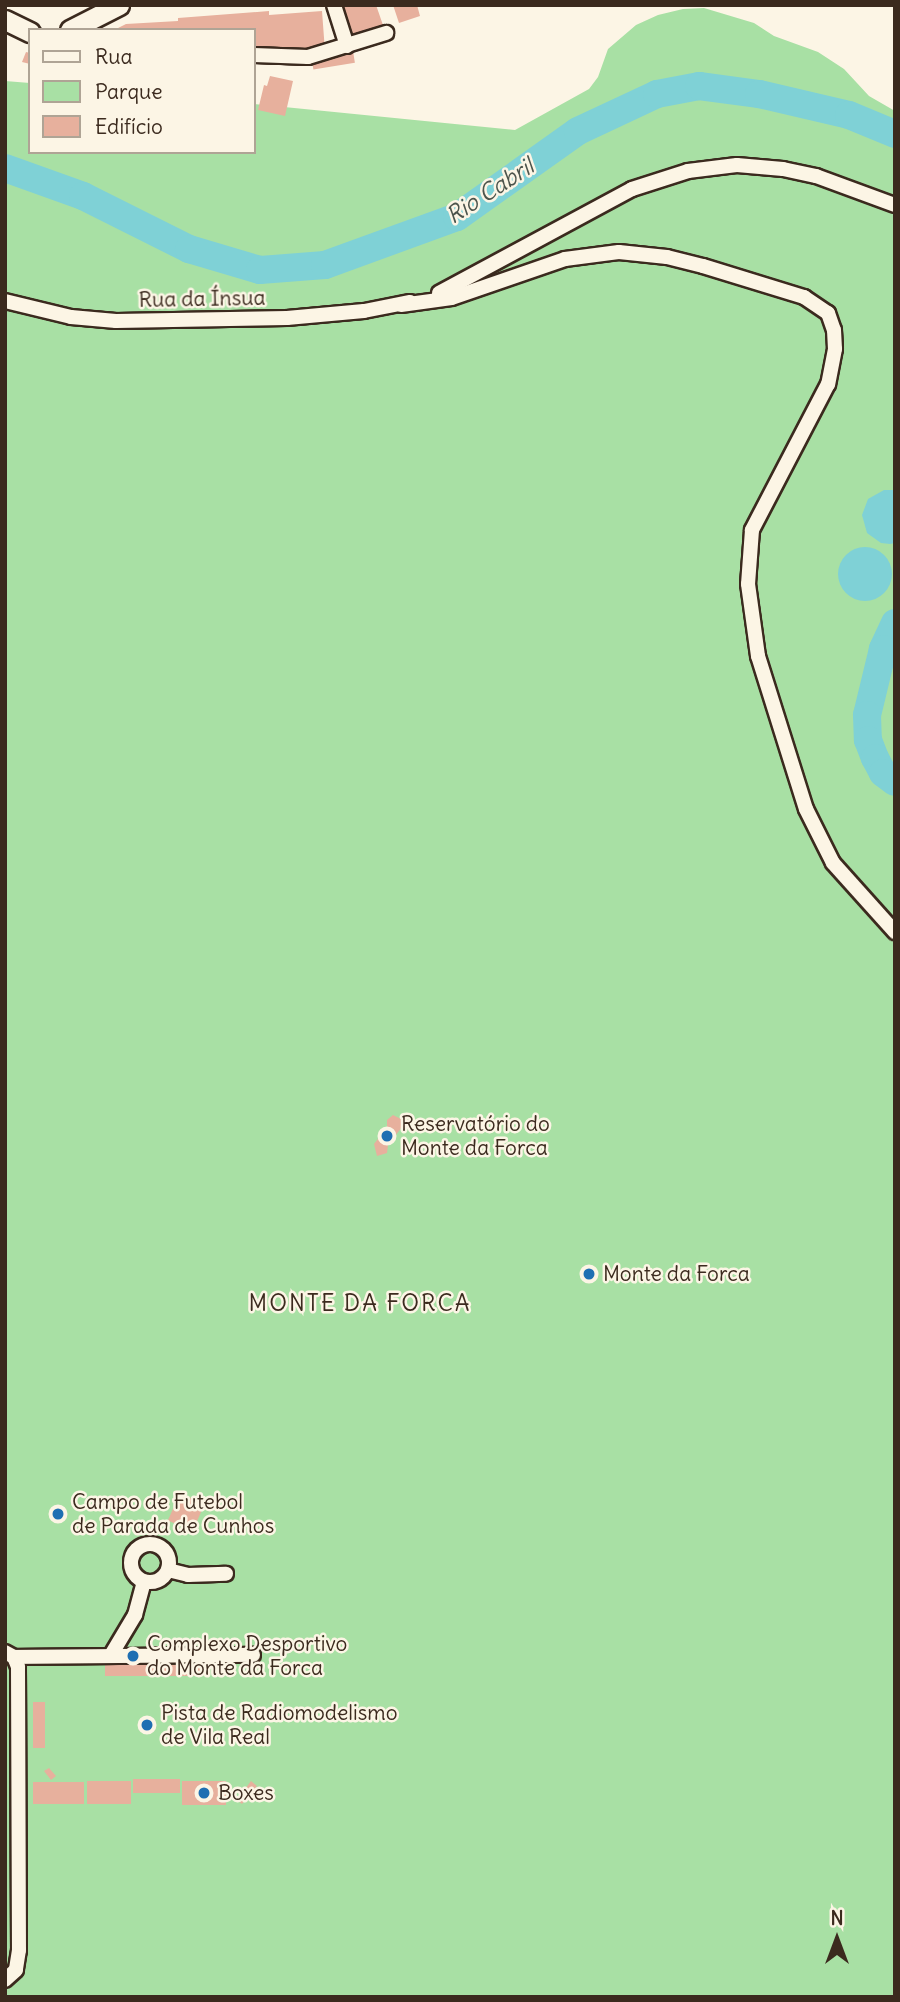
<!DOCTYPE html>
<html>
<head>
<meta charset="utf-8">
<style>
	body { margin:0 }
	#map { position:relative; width:900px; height:2002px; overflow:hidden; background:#fcf5e5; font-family:Delius,sans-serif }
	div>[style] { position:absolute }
	.green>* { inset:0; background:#a8e0a4 }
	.water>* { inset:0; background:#7fd1d6 }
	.round { border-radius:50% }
	.river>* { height:28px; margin:-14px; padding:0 14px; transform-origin:14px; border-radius:14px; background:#7fd1d6 }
	.building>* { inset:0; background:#e7b09d; transform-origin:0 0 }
	.roads { filter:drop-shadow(2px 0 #3b2a1e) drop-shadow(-2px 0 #3b2a1e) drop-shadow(0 2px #3b2a1e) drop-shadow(0 -2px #3b2a1e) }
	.minor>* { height:14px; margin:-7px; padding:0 7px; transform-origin:7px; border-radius:7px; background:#fcf5e5 }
	.minor>.ring { margin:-7px; padding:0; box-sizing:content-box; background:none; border:14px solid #fcf5e5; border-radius:50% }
	.major>* { height:19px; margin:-9.5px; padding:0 9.5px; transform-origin:9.5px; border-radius:9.5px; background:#fcf5e5 }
	.dots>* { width:19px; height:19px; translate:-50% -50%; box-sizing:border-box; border:4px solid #fcf5e5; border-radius:50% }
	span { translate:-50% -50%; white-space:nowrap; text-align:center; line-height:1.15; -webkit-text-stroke:5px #fcf5e5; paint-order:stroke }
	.street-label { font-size:21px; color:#3b2a1e }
	.poi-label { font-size:21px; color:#3b2a1e }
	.left { translate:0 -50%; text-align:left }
	.water-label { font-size:23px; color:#4c544c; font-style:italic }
	.neighbourhood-label { font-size:23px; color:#3b2a1e; letter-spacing:2px }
	.frame { position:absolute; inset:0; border:7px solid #3b2a1e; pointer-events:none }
	.legend { position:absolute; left:28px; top:28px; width:228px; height:126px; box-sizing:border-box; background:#fcf5e5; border:2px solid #afa495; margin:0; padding:9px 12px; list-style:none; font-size:21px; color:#3b2a1e }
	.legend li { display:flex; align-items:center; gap:14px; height:35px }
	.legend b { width:35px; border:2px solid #afa495 }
	.north { position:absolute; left:802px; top:1904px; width:70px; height:70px; -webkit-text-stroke:5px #fcf5e5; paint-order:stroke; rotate:0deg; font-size:19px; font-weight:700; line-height:28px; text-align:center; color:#3b2a1e }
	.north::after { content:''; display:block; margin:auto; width:24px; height:32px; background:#3b2a1e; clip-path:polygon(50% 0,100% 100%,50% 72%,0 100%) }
</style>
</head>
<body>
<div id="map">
	<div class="green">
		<div style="clip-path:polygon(704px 8px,754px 23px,774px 36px,818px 52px,844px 69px,869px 96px,895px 111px,895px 638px,890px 658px,895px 663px,895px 1997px,5px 1997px,5px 81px,30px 83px,30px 152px,254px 152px,254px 104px,515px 130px,589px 89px,598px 77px,608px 49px,636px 25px,658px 15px,683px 9px)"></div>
	</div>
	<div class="water">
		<div style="clip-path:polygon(884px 490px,895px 490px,895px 543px,890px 544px,881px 543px,867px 533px,862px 515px,868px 499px)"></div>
		<div class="round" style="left:838px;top:547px;width:54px;height:54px"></div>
	</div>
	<div class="river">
		<div style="left:5px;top:168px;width:83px;rotate:19.7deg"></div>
		<div style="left:83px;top:196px;width:119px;rotate:26.6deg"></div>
		<div style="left:189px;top:249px;width:74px;rotate:16.5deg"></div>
		<div style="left:260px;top:270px;width:65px;rotate:-4.4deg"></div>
		<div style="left:325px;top:265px;width:140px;rotate:-20deg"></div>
		<div style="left:457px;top:217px;width:148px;rotate:-35.4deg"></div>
		<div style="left:578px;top:131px;width:87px;rotate:-25.1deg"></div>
		<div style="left:657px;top:94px;width:43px;rotate:-10.8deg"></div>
		<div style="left:699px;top:86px;width:61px;rotate:7.6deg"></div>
		<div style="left:759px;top:94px;width:92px;rotate:13.1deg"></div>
		<div style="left:849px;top:115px;width:50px;rotate:22.4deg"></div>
		<div style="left:895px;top:623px;width:29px;rotate:115deg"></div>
		<div style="left:883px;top:649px;width:68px;rotate:103.6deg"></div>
		<div style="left:867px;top:715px;width:25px;rotate:88deg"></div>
		<div style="left:868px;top:740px;width:19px;rotate:69deg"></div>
		<div style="left:875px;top:758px;width:17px;rotate:62deg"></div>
		<div style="left:883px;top:773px;width:15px;rotate:37deg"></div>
	</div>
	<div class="building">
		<div style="clip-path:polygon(340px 5px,376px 5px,384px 28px,350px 38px)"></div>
		<div style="clip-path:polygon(393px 5px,417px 5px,420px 16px,399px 23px)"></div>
		<div style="clip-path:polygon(269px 11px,269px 15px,322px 11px,325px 51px,254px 51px,254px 30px,114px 30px,126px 24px,178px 21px,178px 18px)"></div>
		<div style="left:353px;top:51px;width:12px;height:42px;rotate:81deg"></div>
		<div style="clip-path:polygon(26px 52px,30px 53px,30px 64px,22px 62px)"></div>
		<div style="clip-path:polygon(270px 76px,293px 81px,285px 116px,258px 110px,264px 85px,267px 86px)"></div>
		<div style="clip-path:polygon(393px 1115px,401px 1119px,402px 1127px,388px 1145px,387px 1153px,377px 1156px,374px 1144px,387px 1127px,387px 1120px)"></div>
		<div style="left:180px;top:1493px;width:27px;height:30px;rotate:24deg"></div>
		<div style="left:201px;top:1665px;width:11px;height:96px;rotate:90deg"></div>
		<div style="left:33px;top:1702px;width:12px;height:46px"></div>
		<div style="clip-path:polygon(49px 1768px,56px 1776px,51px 1780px,44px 1771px)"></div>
		<div style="left:180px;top:1779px;width:14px;height:47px;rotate:90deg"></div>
		<div style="left:87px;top:1781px;width:44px;height:23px"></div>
		<div style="left:182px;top:1781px;width:44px;height:24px"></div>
		<div style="clip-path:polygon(251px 1781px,257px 1786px,242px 1804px,237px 1800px)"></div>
		<div style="left:33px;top:1782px;width:51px;height:22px"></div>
	</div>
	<div class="roads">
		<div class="minor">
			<div style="left:334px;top:5px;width:43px;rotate:72.4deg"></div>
			<div style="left:254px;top:55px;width:54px;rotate:2.1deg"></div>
			<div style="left:308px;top:57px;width:82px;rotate:-17.1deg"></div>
			<div style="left:439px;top:293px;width:219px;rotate:-28.3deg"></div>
			<div style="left:632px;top:189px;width:59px;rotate:-17.8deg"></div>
			<div style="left:688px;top:171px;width:49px;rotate:-7deg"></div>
			<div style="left:737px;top:165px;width:46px;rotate:5deg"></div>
			<div style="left:783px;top:169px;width:34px;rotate:12deg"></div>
			<div style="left:816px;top:176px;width:84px;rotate:20.2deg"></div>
			<div style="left:5px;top:301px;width:68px;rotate:13.6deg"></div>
			<div style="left:71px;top:317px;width:45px;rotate:5.1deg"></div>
			<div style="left:116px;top:321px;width:171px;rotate:-1deg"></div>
			<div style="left:287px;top:318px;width:77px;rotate:-5.2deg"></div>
			<div style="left:364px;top:311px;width:47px;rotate:-11.1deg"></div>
			<div style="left:401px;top:305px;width:51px;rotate:-7.8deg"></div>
			<div style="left:452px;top:298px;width:120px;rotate:-19deg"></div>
			<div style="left:565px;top:259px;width:54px;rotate:-7.4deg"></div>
			<div style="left:619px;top:252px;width:48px;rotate:5.9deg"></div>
			<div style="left:667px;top:257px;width:37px;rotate:14deg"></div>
			<div style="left:703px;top:266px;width:106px;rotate:17.1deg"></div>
			<div style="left:804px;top:297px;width:29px;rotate:34deg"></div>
			<div style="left:828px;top:313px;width:18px;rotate:71deg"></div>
			<div style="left:834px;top:330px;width:19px;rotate:87deg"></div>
			<div style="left:835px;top:349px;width:36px;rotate:101deg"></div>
			<div style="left:828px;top:384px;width:165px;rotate:117.5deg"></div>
			<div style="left:752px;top:530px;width:54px;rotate:94.2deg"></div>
			<div style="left:748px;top:584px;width:73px;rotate:82.1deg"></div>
			<div style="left:758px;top:656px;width:160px;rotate:72.6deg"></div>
			<div style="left:806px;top:809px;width:60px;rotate:63.4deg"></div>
			<div style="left:833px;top:863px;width:93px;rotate:48.1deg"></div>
			<div class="ring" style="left:131px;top:1544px;width:24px;height:24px"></div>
			<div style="left:168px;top:1570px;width:21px;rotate:14deg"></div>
			<div style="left:188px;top:1575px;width:38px;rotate:-2deg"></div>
			<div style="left:5px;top:1652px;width:10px;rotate:29deg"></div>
			<div style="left:14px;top:1657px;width:11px;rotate:68deg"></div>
			<div style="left:18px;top:1667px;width:283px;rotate:89.8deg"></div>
			<div style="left:19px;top:1950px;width:20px;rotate:99deg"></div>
			<div style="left:16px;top:1970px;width:15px;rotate:138deg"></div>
			<div style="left:111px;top:1655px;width:47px;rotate:-59deg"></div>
			<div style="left:135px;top:1615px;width:35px;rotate:-75deg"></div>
			<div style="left:14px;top:1657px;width:239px;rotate:-0.5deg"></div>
		</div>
		<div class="major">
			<div style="left:5px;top:20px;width:28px;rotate:26deg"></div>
			<div style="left:70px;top:30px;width:55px;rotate:-27deg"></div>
		</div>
	</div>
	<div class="dots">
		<div style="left:387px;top:1136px;background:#1f6fb2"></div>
		<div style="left:589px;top:1274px;background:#1f6fb2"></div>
		<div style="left:58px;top:1514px;background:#1f6fb2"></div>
		<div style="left:133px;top:1656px;background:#1f6fb2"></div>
		<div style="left:147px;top:1725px;background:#1f6fb2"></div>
		<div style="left:204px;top:1793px;background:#1f6fb2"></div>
	</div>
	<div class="street-label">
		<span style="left:202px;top:299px;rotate:-1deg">Rua da Ínsua</span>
	</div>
	<div class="poi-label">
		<span class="left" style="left:401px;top:1136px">Reservatório do<br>Monte da Forca</span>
		<span class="left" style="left:603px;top:1274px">Monte da Forca</span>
		<span class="left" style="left:72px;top:1514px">Campo de Futebol<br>de Parada de Cunhos</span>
		<span class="left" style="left:147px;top:1656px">Complexo Desportivo<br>do Monte da Forca</span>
		<span class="left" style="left:161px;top:1725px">Pista de Radiomodelismo<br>de Vila Real</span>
		<span class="left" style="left:218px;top:1793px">Boxes</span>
	</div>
	<div class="water-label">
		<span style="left:490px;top:191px;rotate:-33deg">Rio Cabril</span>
	</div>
	<div class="neighbourhood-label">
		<span style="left:360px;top:1303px">MONTE DA FORCA</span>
	</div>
	<div class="frame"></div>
	<ul class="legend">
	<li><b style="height:9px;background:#fcf5e5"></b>Rua</li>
	<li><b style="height:19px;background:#a8e0a4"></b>Parque</li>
	<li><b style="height:19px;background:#e7b09d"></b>Edifício</li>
	</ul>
	<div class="north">N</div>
</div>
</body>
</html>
